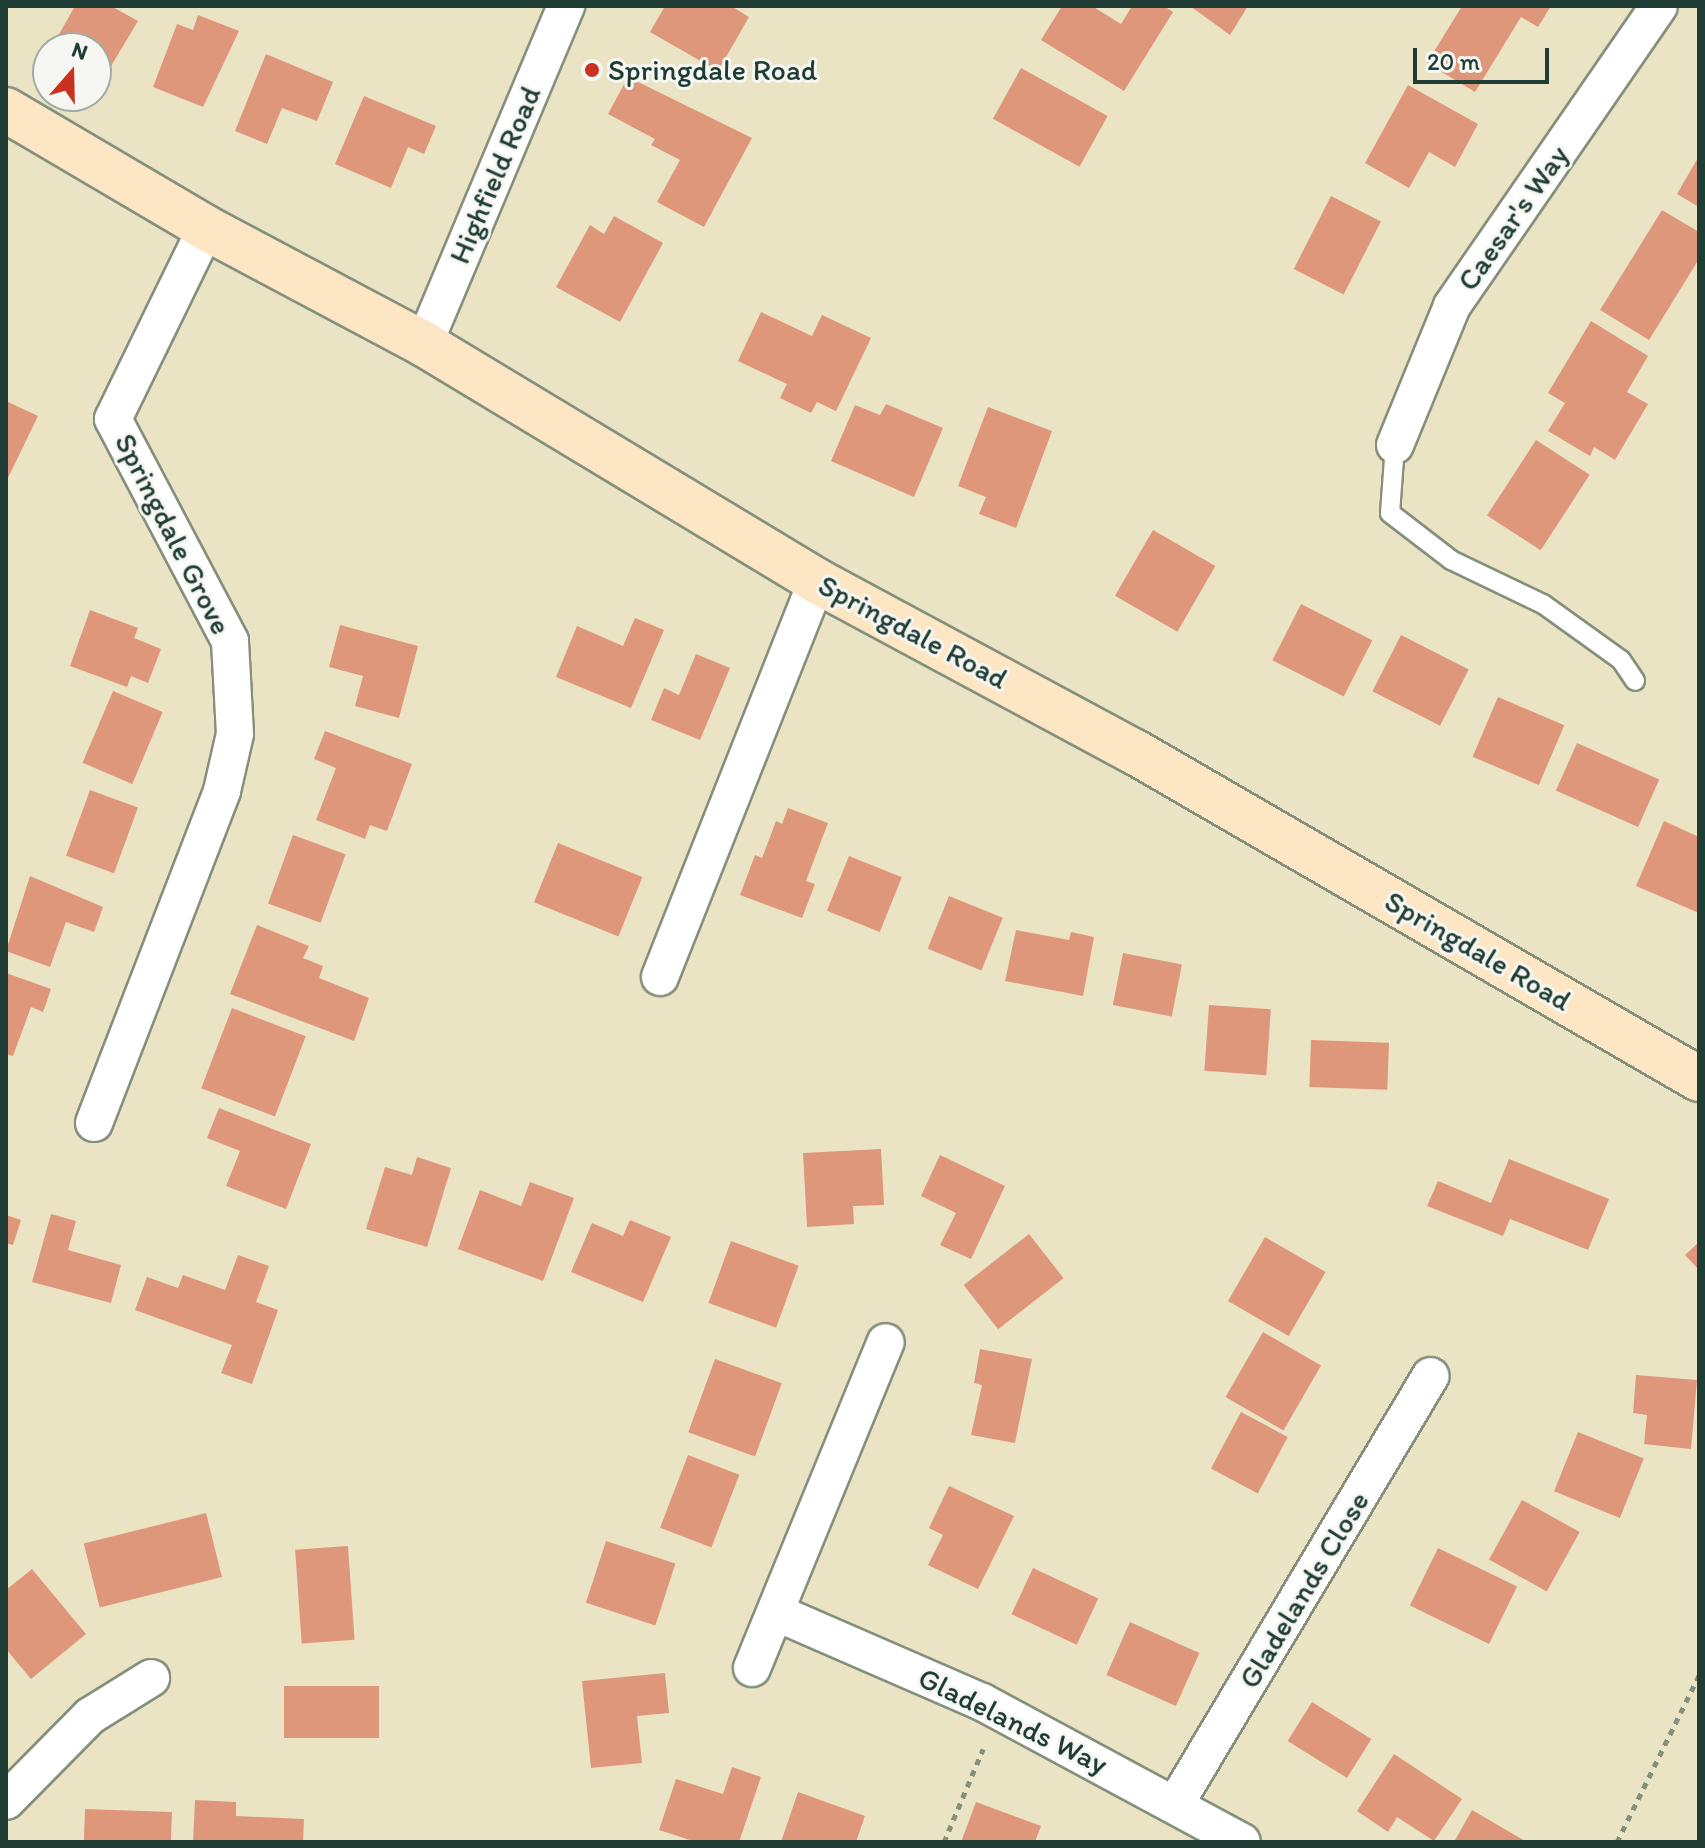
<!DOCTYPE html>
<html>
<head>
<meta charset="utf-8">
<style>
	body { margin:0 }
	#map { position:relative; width:1705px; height:1848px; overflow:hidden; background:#eae4c5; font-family:Itim,sans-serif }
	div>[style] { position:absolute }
	.building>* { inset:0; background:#df977b; transform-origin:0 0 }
	.path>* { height:5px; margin-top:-2.5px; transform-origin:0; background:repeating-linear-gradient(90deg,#84907c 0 6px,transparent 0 12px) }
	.roads { filter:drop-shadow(2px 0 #84907c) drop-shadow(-2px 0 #84907c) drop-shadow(0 2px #84907c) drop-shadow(0 -2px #84907c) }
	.lane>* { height:18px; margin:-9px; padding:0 9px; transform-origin:9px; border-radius:9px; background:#fff }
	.street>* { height:36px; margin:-18px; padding:0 18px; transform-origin:18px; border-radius:18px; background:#fff }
	.secondary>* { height:44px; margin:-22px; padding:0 22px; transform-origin:22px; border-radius:22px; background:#fce6c4 }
	.dots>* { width:22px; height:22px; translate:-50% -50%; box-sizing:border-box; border:4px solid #f6f6f2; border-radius:50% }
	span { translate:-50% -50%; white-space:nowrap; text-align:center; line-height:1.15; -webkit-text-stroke:6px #f6f6f2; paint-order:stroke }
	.poi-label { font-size:30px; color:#1f3d34 }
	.left { translate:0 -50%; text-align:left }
	.street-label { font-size:30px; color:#1f3d34 }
	.frame { position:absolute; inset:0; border:8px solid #1f3d34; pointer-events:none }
	.north { position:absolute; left:32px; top:32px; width:80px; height:80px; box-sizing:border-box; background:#f6f6f2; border:2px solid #a0aca6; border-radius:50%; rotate:20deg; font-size:22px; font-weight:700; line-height:32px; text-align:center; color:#1f3d34 }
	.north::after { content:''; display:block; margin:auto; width:28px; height:36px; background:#c8321e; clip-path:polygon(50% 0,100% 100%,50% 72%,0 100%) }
	.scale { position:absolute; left:1413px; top:48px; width:136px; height:36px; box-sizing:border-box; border:4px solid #1f3d34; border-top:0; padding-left:10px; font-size:24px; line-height:28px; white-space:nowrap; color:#1f3d34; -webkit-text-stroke:6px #f6f6f2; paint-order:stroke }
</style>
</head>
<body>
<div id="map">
	<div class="building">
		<div style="clip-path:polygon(75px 6px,111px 6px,138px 21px,111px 66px,96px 58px,96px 48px,79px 48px,58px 36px)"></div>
		<div style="clip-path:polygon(665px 6px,731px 6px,749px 17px,718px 71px,650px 32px)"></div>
		<div style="clip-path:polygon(1062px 6px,1092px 6px,1121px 24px,1132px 6px,1164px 6px,1173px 12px,1124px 91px,1041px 40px)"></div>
		<div style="clip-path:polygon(1190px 6px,1248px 6px,1230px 35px)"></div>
		<div style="clip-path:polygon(1462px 6px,1551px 6px,1538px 27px,1521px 17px,1475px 92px,1427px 63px)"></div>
		<div style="clip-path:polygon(198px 15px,239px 31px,203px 107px,153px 87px,177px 24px,193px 30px)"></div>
		<div style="clip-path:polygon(266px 54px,333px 82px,317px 121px,282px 108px,267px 144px,235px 131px)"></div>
		<div style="left:1021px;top:68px;width:99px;height:58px;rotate:29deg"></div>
		<div style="clip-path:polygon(628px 77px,752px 138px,704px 227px,657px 202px,680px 160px,651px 145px,655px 139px,608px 114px)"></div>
		<div style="clip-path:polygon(1408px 85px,1478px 124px,1455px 167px,1429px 152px,1409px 188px,1365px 163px)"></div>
		<div style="clip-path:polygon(364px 96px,436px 126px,424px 154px,408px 147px,391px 188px,335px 164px)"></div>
		<div style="clip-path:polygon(1699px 156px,1699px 207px,1677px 194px)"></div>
		<div style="left:1331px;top:196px;width:56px;height:82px;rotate:27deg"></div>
		<div style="clip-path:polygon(1662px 210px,1699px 232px,1699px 259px,1649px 340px,1600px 310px)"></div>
		<div style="clip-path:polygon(614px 216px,663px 243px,620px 322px,556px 287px,590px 225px,604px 234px)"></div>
		<div style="clip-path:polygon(761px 312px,812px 336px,822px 315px,871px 338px,836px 411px,817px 402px,811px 413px,780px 398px,787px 384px,738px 361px)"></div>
		<div style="clip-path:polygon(1591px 321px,1648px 356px,1627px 392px,1648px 404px,1615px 460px,1594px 447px,1590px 456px,1548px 431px,1565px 403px,1548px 393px)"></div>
		<div style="clip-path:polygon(6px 401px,38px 416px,6px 482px)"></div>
		<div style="clip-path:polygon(886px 404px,943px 428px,914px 497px,831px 461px,855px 405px,880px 415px)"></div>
		<div style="clip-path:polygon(988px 407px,1052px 431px,1016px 528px,979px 514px,986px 497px,958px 486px)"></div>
		<div style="left:1536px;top:440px;width:64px;height:90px;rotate:33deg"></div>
		<div style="left:1153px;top:530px;width:72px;height:76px;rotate:30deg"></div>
		<div style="left:1301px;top:604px;width:80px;height:63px;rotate:27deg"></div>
		<div style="clip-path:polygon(90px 610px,138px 628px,134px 638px,161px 649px,148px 683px,131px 676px,127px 687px,70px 666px)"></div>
		<div style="clip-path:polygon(635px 618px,664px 630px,631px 708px,556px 677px,577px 626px,623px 646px)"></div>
		<div style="clip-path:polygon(340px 625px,418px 646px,399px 718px,355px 706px,363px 676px,329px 667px)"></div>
		<div style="left:1401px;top:635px;width:76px;height:63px;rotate:27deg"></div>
		<div style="clip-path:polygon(696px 654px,730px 668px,700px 740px,651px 720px,664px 688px,679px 695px)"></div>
		<div style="left:113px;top:691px;width:54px;height:78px;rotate:23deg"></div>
		<div style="left:1498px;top:697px;width:72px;height:65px;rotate:23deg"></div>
		<div style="clip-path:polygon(325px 731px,412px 764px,387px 831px,370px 825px,365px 839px,316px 820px,336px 768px,314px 759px)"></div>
		<div style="left:1577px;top:743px;width:90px;height:52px;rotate:24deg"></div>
		<div style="left:90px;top:790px;width:51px;height:70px;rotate:20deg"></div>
		<div style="clip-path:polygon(788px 808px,828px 823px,806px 881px,815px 884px,802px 918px,740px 895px,755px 855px,762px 858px,776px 821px,782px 824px)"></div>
		<div style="clip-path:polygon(1664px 821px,1699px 837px,1699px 913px,1636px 886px)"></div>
		<div style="left:293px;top:835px;width:56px;height:73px;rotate:20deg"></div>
		<div style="left:558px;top:843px;width:91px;height:64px;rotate:22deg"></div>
		<div style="left:849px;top:856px;width:57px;height:59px;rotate:22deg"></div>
		<div style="clip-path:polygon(30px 876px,103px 907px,94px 932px,66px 922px,50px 967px,6px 951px)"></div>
		<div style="left:949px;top:896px;width:58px;height:57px;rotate:22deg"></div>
		<div style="clip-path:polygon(257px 925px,309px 946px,303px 958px,323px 966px,319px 978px,369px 998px,354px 1041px,230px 994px)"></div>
		<div style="clip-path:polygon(1016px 930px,1069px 940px,1071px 932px,1094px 937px,1083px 996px,1005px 981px)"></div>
		<div style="left:1123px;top:953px;width:60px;height:53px;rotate:11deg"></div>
		<div style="clip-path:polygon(6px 973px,51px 989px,43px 1012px,31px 1007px,13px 1056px,6px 1054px)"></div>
		<div style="left:1209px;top:1005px;width:62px;height:66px;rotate:4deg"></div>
		<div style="left:232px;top:1008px;width:79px;height:86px;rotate:21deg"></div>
		<div style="left:1311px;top:1040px;width:78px;height:47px;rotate:2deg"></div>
		<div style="clip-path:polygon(219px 1108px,311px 1144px,286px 1209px,226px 1186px,240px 1151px,207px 1138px)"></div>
		<div style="clip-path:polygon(881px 1149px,884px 1205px,853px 1206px,854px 1224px,807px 1227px,803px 1153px)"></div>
		<div style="clip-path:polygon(940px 1155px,1005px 1186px,971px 1259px,940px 1245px,956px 1213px,921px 1196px)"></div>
		<div style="clip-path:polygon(417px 1157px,451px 1168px,427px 1247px,366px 1229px,385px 1167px,412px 1175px)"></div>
		<div style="clip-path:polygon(1509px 1159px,1609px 1199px,1588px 1250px,1510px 1219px,1503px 1236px,1427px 1206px,1438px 1181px,1491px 1203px)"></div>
		<div style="clip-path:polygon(530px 1182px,574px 1198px,543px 1281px,458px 1249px,480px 1190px,521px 1206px)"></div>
		<div style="clip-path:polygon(51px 1214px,76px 1221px,68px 1250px,121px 1265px,111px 1303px,32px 1282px)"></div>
		<div style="clip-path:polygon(6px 1215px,21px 1220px,13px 1245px,6px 1243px)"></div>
		<div style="clip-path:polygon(630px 1220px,671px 1237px,643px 1302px,571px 1272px,592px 1223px,623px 1236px)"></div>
		<div style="left:1029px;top:1234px;width:56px;height:83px;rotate:52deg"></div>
		<div style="left:1265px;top:1237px;width:70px;height:74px;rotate:30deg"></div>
		<div style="left:731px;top:1241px;width:72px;height:66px;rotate:20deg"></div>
		<div style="clip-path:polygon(1699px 1242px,1699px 1270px,1685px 1255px)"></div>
		<div style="clip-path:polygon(238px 1255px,269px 1266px,256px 1302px,278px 1310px,252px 1384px,221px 1373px,232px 1345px,135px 1310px,147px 1277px,178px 1288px,183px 1275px,225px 1290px)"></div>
		<div style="left:1263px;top:1332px;width:67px;height:75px;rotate:30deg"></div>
		<div style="clip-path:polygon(980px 1349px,1032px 1359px,1015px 1443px,971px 1435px,982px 1385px,974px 1383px)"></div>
		<div style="left:715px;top:1359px;width:71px;height:78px;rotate:20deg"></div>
		<div style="clip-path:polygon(1636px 1375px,1697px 1380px,1691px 1449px,1644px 1444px,1647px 1415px,1633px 1413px)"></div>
		<div style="left:1241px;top:1412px;width:53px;height:64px;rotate:28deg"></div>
		<div style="left:1578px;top:1432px;width:71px;height:64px;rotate:22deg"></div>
		<div style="left:688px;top:1455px;width:55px;height:78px;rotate:21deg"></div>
		<div style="clip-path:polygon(949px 1486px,1014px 1516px,978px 1589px,928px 1565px,943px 1535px,929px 1528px)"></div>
		<div style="left:1522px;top:1500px;width:66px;height:68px;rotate:29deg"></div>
		<div style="left:206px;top:1513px;width:66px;height:126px;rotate:76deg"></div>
		<div style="left:606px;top:1541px;width:73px;height:65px;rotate:18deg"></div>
		<div style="left:348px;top:1546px;width:94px;height:53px;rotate:86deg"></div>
		<div style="left:1438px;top:1548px;width:88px;height:64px;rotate:26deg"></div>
		<div style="left:1033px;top:1568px;width:72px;height:51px;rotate:25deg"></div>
		<div style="clip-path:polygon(32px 1569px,86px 1634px,31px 1679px,6px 1649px,6px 1590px)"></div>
		<div style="left:1130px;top:1622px;width:76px;height:58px;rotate:24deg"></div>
		<div style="clip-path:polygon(665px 1673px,669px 1713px,637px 1716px,642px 1763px,591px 1768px,582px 1681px)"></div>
		<div style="left:379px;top:1686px;width:52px;height:95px;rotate:90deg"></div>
		<div style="left:1312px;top:1702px;width:70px;height:46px;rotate:32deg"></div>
		<div style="clip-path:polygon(1394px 1754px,1462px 1799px,1434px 1841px,1397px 1817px,1388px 1832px,1357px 1811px)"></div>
		<div style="clip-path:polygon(732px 1767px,761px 1777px,739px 1842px,696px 1842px,659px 1830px,676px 1779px,723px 1794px)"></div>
		<div style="clip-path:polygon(798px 1792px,865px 1816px,856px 1842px,781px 1842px)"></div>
		<div style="clip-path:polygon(195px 1800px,236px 1802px,236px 1816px,304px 1819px,303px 1842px,193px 1842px)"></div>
		<div style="clip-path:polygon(976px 1802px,1041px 1826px,1035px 1842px,961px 1842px)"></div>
		<div style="left:85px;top:1809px;width:87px;height:33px;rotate:2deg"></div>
		<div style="clip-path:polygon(1472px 1810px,1527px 1842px,1454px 1842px)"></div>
	</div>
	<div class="path">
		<div style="left:944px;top:1842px;width:101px;rotate:-67.2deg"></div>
		<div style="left:1617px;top:1842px;width:186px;rotate:-63.8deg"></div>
	</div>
	<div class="roads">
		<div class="lane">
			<div style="left:1395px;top:445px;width:68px;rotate:94.2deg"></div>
			<div style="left:1390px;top:513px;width:77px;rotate:37.6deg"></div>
			<div style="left:1451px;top:560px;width:102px;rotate:25.6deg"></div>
			<div style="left:1543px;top:604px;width:96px;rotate:35.7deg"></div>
			<div style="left:1621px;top:660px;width:25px;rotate:56deg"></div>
		</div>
		<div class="street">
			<div style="left:424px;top:344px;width:367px;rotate:-67.2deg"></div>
			<div style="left:1395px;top:445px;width:150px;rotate:-67.7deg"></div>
			<div style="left:1452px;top:306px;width:364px;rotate:-55.4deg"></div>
			<div style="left:660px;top:977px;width:426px;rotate:-68.4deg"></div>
			<div style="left:94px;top:1123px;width:356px;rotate:-68.9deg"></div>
			<div style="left:222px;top:791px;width:58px;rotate:-77.2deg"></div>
			<div style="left:235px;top:734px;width:93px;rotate:-93.1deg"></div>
			<div style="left:230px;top:641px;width:251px;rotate:-117.8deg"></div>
			<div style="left:113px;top:419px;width:212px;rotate:-64deg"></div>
			<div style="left:777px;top:1613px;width:223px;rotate:23.5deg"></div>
			<div style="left:982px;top:1702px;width:295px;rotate:28.3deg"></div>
			<div style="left:752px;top:1668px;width:352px;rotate:-67.7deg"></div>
			<div style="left:6px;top:1801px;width:120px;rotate:-45.3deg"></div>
			<div style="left:90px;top:1716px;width:72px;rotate:-31.9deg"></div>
			<div style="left:1176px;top:1803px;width:497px;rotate:-59.2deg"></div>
		</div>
		<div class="secondary">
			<div style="left:6px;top:110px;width:232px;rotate:30.5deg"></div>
			<div style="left:206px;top:228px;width:247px;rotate:28deg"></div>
			<div style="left:424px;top:344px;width:459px;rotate:31.1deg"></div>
			<div style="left:817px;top:581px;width:361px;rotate:28.3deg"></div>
			<div style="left:1135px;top:752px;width:652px;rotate:30.1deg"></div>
		</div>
	</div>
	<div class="dots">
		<div style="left:592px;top:70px;background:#c8321e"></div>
	</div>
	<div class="poi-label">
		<span class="left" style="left:608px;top:70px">Springdale Road</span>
	</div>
	<div class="street-label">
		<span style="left:495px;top:175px;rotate:-67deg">Highfield Road</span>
		<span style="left:1513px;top:218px;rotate:-55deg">Caesar's Way</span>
		<span style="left:173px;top:534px;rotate:63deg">Springdale Grove</span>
		<span style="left:913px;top:632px;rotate:28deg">Springdale Road</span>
		<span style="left:1478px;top:951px;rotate:30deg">Springdale Road</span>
		<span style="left:1304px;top:1590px;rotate:-59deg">Gladelands Close</span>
		<span style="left:1013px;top:1721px;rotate:26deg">Gladelands Way</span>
	</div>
	<div class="frame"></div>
	<div class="north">N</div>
	<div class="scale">20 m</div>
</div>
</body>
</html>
